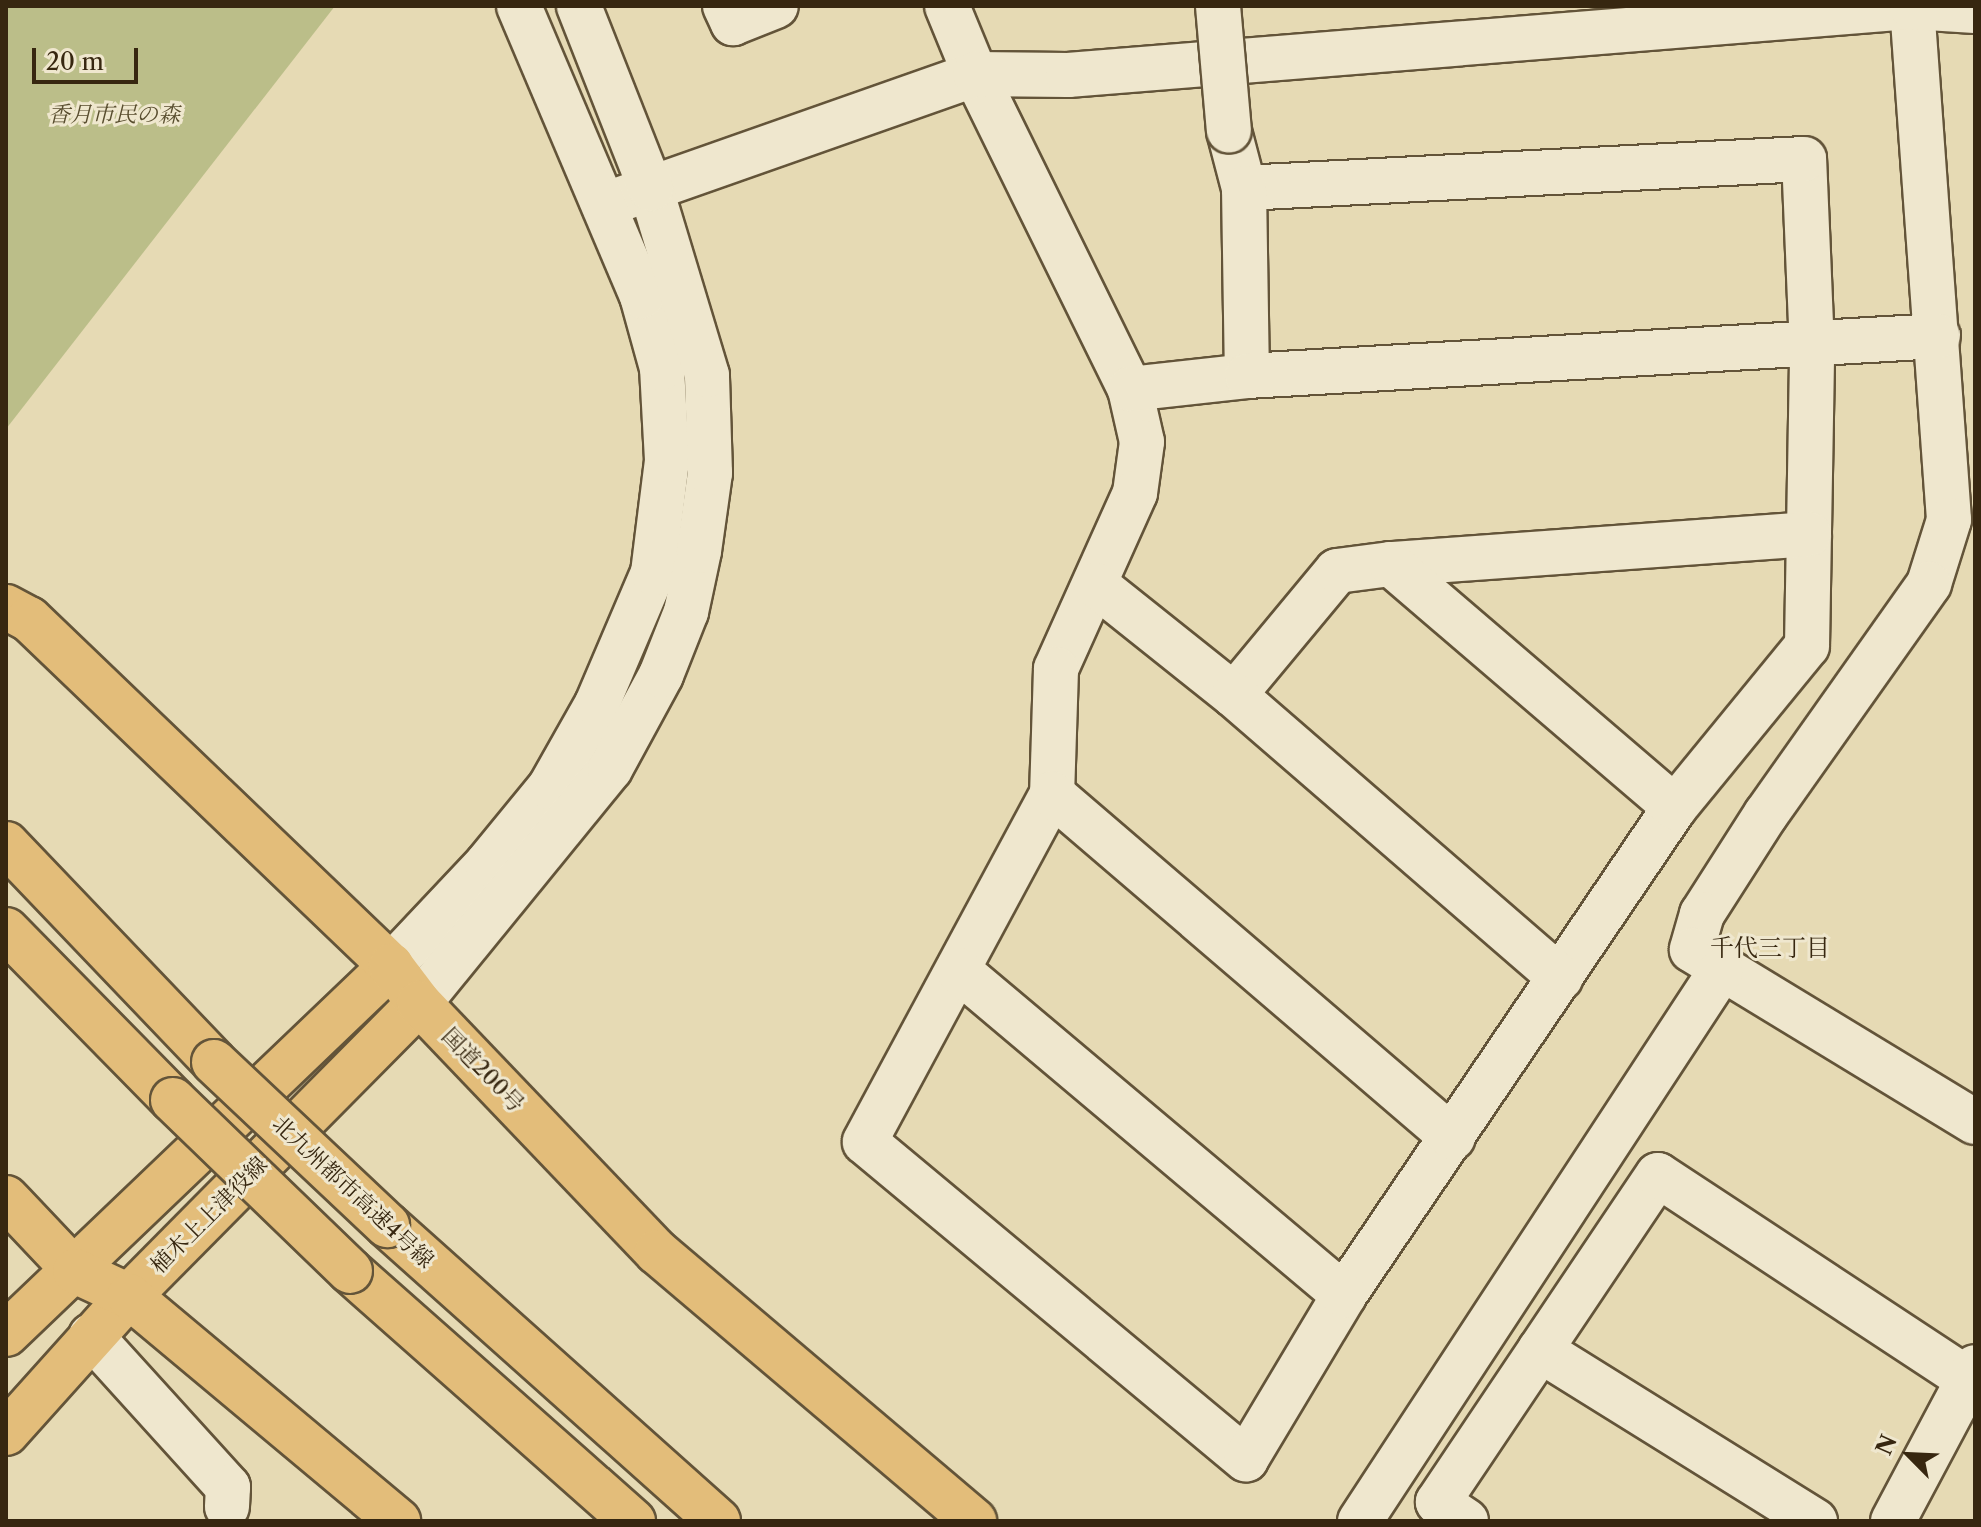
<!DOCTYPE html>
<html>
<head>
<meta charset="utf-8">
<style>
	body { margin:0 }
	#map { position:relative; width:1981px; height:1527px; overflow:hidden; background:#e6dab4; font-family:"Libre Caslon Text","Noto Serif JP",serif }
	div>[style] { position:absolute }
	.green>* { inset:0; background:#bbbe89 }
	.roads { filter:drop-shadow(2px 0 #635439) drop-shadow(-2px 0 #635439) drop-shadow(0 2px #635439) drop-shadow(0 -2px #635439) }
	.minor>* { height:44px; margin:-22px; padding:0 22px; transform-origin:22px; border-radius:22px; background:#efe7ce }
	.major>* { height:44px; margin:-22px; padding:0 22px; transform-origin:22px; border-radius:22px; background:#e3bd7a }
	.highway>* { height:44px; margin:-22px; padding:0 22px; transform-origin:22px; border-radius:22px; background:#e3bd7a }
	.bridges { filter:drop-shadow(2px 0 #635439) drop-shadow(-2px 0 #635439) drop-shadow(0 2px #635439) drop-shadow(0 -2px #635439) }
	.minor-bridge>* { height:44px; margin:-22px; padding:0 22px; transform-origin:22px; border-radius:22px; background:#efe7ce }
	.highway-bridge>* { height:44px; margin:-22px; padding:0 22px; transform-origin:22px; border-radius:22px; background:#e3bd7a }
	span { translate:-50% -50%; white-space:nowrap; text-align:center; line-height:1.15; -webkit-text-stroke:6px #efe7ce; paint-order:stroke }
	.park-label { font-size:22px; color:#584d2e; font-style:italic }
	.street-label { font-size:22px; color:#372710 }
	.neighbourhood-label { font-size:24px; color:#372710 }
	.frame { position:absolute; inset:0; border:8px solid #372710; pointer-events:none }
	.north { position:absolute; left:1869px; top:1415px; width:80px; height:80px; -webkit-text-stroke:6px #efe7ce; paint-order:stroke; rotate:294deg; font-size:22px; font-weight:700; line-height:32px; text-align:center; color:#372710 }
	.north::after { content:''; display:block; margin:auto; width:28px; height:36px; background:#372710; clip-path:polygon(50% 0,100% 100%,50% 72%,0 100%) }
	.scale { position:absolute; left:32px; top:48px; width:106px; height:36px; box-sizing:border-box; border:4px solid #372710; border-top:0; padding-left:10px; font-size:24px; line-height:28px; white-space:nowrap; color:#372710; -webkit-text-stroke:6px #efe7ce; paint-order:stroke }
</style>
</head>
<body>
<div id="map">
	<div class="green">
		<div style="clip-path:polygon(6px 6px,335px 6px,6px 429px)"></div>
	</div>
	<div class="roads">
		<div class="minor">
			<div style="left:725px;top:6px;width:19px;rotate:65deg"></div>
			<div style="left:733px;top:23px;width:46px;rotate:-21.6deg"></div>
			<div style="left:947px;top:6px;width:74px;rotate:67.6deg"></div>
			<div style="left:975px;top:74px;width:351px;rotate:63.8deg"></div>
			<div style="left:1130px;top:389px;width:54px;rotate:77.2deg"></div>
			<div style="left:1142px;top:442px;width:51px;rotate:97.8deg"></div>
			<div style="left:1135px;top:493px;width:193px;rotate:114.2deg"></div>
			<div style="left:1056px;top:669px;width:125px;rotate:91.8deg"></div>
			<div style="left:1052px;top:794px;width:395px;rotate:118.3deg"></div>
			<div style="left:865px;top:1142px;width:496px;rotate:39.8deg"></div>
			<div style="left:1246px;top:1459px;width:191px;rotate:-59.1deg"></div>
			<div style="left:1344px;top:1295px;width:590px;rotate:-55.85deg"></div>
			<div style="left:1675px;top:807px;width:208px;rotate:-50.7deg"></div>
			<div style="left:1807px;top:646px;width:298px;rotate:-89deg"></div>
			<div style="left:1812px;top:348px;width:189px;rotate:-92.4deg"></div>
			<div style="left:1804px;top:159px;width:561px;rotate:177.04deg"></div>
			<div style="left:1912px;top:6px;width:515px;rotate:85.88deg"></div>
			<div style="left:1949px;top:520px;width:67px;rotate:107.4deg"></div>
			<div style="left:1929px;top:584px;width:282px;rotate:125.3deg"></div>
			<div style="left:1766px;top:814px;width:119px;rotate:122.6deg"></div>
			<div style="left:1702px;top:914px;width:37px;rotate:106deg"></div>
			<div style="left:1692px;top:950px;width:331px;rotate:31.3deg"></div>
			<div style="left:1229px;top:131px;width:59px;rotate:75.3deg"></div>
			<div style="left:1244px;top:188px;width:188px;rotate:89.1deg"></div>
			<div style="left:604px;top:205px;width:393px;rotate:-19.4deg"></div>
			<div style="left:975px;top:74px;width:93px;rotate:0.6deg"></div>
			<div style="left:1068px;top:75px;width:847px;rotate:-4.61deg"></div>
			<div style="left:1912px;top:7px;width:63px;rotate:3.6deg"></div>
			<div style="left:1130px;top:389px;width:118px;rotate:-6.3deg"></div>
			<div style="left:1247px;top:376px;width:692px;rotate:-3.31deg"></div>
			<div style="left:1391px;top:564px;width:419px;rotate:-4.1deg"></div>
			<div style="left:1096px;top:585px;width:176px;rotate:38.6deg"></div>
			<div style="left:1234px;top:695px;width:161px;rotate:-50.3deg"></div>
			<div style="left:1337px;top:571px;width:54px;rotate:-7.4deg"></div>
			<div style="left:1391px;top:564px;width:374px;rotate:40.6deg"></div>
			<div style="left:1234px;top:695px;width:432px;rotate:40.9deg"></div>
			<div style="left:1052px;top:794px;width:528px;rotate:40.62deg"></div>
			<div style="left:391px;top:966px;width:140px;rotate:-46.7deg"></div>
			<div style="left:487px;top:864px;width:99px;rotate:-50.7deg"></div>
			<div style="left:550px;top:787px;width:95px;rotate:-60.5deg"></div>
			<div style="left:597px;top:704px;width:142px;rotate:-66.9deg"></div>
			<div style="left:653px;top:573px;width:114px;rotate:-82.9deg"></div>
			<div style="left:667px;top:460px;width:92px;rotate:-93.1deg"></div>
			<div style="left:662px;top:368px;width:75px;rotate:-105.5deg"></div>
			<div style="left:642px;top:296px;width:315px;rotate:-113deg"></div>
			<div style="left:958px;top:970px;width:505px;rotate:40.1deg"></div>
			<div style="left:419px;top:1003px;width:302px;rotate:-50.8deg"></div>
			<div style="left:610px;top:769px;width:107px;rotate:-61.5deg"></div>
			<div style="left:661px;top:675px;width:68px;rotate:-68.4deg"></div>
			<div style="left:686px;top:612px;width:62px;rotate:-78deg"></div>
			<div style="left:699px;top:551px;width:79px;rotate:-82deg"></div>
			<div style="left:710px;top:473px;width:98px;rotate:-91.8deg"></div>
			<div style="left:707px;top:375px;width:194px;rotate:-106.8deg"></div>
			<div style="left:651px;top:189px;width:197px;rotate:-111.5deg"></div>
			<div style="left:91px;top:1336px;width:204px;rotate:47.8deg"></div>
			<div style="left:228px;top:1487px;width:20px;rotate:93deg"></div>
			<div style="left:1540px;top:1350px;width:324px;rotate:31.9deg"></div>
			<div style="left:1360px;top:1521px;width:657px;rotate:-56.75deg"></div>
			<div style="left:1466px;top:1521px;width:34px;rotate:-146deg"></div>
			<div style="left:1438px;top:1502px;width:394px;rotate:-56.1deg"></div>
			<div style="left:1658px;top:1175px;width:380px;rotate:33.4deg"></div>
			<div style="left:1893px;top:1521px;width:174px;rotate:-62deg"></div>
		</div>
		<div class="major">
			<div style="left:6px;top:1334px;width:533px;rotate:-43.71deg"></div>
			<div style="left:6px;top:1433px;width:184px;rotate:-48.1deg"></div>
			<div style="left:129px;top:1296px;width:412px;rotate:-45.3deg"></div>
		</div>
		<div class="highway">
			<div style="left:6px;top:607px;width:26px;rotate:28deg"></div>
			<div style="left:29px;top:619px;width:501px;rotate:43.79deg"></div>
			<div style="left:391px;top:966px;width:46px;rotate:52.9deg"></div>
			<div style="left:419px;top:1003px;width:344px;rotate:46.3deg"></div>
			<div style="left:657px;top:1252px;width:416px;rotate:40.3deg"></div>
			<div style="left:6px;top:844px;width:301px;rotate:46.3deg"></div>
			<div style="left:6px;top:930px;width:238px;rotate:45.5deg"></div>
			<div style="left:6px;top:1198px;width:100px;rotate:46.6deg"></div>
			<div style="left:75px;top:1271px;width:60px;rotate:24.8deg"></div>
			<div style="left:129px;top:1296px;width:351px;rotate:39.9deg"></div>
			<div style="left:387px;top:1225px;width:444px;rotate:41.8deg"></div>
			<div style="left:350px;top:1271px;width:378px;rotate:41.5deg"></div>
		</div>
	</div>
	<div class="bridges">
		<div class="minor-bridge">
			<div style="left:1218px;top:6px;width:125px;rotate:85deg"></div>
		</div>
		<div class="highway-bridge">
			<div style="left:214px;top:1062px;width:238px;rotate:43.3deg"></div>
			<div style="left:173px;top:1100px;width:246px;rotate:44deg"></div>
		</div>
	</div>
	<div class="park-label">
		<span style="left:114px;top:115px">香月市民の森</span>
	</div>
	<div class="street-label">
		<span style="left:483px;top:1070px;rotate:46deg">国道200号</span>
		<span style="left:353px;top:1192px;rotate:43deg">北九州都市高速4号線</span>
		<span style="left:209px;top:1215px;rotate:-45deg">植木上上津役線</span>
	</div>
	<div class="neighbourhood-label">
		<span style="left:1770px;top:948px">千代三丁目</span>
	</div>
	<div class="frame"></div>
	<div class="north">N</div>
	<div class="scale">20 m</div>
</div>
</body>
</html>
